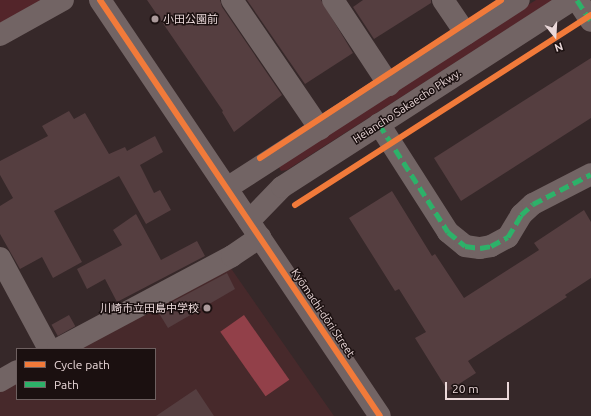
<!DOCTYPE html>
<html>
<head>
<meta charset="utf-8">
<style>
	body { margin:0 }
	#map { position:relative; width:591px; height:416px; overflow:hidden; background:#362829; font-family:Ubuntu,"Noto Sans JP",sans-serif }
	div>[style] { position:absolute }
	.built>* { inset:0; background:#47292b }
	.green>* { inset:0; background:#53252a }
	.water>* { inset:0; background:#924049; transform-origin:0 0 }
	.building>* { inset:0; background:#553e40; transform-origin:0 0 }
	.minor>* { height:22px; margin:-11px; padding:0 11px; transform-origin:11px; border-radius:11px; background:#726464 }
	.quiet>* { height:5px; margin-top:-2.5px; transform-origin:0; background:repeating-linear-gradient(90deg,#2db169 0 10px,transparent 0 15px) }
	.cycleway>* { height:6px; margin:-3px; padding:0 3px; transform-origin:3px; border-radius:3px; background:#f17a3a }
	.dots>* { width:11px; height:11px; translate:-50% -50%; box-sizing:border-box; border:2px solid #1b1010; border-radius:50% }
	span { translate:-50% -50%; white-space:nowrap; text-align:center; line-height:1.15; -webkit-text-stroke:3px #1b1010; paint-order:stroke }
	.poi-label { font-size:11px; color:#ead8d9 }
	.left { translate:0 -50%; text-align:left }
	.right { translate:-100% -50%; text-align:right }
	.street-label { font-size:11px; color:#ead8d9 }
	.legend { position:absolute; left:16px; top:348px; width:140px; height:52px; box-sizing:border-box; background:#1b1010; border:1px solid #6e6060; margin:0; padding:5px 7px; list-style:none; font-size:12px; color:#ead8d9 }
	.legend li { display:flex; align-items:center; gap:8px; height:20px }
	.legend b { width:20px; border:1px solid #6e6060 }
	.north { position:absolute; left:535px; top:16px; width:40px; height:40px; -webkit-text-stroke:3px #1b1010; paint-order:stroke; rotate:162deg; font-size:11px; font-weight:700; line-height:16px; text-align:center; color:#ead8d9 }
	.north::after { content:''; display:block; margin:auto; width:14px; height:18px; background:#ead8d9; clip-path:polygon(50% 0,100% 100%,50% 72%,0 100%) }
	.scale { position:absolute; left:445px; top:382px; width:64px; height:18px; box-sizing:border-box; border:2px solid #ead8d9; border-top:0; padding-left:5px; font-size:12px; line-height:14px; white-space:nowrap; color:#ead8d9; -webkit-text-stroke:3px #1b1010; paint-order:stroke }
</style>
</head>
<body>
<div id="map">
	<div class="built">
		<div style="clip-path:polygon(230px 267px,334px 416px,0 416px,0 391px,17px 382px,17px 399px,155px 399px,155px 349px,78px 349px)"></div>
	</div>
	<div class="green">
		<div style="clip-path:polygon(0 0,41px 0,0 27px)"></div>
		<div style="clip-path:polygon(536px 0,553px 0,287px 170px,281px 171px,279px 167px,283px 159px)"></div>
	</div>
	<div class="water">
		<div style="left:244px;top:315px;width:79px;height:29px;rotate:55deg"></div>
	</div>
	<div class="building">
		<div style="clip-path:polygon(147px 0,220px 0,222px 7px,282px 95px,234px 132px,222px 112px,223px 111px)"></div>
		<div style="clip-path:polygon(247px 0,321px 0,353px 53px,305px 84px)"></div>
		<div style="clip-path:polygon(363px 0,431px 0,431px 3px,374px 39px,353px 7px)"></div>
		<div style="clip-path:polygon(591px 58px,591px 118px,461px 201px,434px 158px)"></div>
		<div style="clip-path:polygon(69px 111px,74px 119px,85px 113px,109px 154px,125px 147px,127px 151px,155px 136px,163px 152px,140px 165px,154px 193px,160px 190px,171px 210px,146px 224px,119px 176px,54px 211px,82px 262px,53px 278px,42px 257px,20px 269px,0 234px,0 206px,13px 198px,0 175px,0 161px,48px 136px,42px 126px)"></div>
		<div style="clip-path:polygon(392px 191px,432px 256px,435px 254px,464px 298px,539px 250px,534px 243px,584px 210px,591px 222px,591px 278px,565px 295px,567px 297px,468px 361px,476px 373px,448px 391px,415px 338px,426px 332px,399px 289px,395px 291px,349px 218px)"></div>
		<div style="clip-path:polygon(136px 214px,161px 260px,197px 241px,205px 256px,117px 302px,105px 279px,87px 289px,77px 269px,122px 245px,113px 230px)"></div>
		<div style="clip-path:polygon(227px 273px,235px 289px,168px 328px,157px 310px)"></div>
		<div style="left:69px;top:315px;width:13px;height:20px;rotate:61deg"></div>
		<div style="clip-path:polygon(196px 389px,214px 416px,156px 416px)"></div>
	</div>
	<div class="minor">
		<div style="left:100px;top:0;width:501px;rotate:56.06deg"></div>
		<div style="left:232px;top:0;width:156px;rotate:55.7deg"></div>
		<div style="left:333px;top:0;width:102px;rotate:56.6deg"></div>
		<div style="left:443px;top:0;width:41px;rotate:55.9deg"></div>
		<div style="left:577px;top:0;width:25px;rotate:56deg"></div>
		<div style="left:0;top:35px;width:72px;rotate:-29.1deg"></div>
		<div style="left:379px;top:124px;width:128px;rotate:57.4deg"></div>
		<div style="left:448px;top:232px;width:22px;rotate:39deg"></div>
		<div style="left:465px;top:246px;width:15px;rotate:8deg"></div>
		<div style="left:480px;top:248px;width:11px;rotate:-10deg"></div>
		<div style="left:491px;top:246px;width:19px;rotate:-28deg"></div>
		<div style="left:508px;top:237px;width:26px;rotate:-59deg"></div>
		<div style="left:521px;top:215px;width:16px;rotate:-43deg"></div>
		<div style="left:533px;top:204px;width:65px;rotate:-27.3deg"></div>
		<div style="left:227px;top:188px;width:347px;rotate:-32.8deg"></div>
		<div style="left:249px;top:221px;width:47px;rotate:-45.9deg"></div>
		<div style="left:282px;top:187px;width:345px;rotate:-32.8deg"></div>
		<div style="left:0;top:258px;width:103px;rotate:61.7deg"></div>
		<div style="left:58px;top:349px;width:197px;rotate:-28.1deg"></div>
		<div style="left:232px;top:256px;width:34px;rotate:-34deg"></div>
		<div style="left:0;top:381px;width:20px;rotate:-30deg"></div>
	</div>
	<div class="quiet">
		<div style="left:577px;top:0;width:24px;rotate:57deg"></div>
		<div style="left:379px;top:124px;width:128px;rotate:57.4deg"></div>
		<div style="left:448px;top:232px;width:22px;rotate:39deg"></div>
		<div style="left:465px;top:246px;width:15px;rotate:8deg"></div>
		<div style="left:480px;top:248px;width:11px;rotate:-10deg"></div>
		<div style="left:491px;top:246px;width:19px;rotate:-28deg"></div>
		<div style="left:508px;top:237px;width:26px;rotate:-59deg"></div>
		<div style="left:521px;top:215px;width:16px;rotate:-43deg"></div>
		<div style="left:533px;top:204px;width:65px;rotate:-27.3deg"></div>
	</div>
	<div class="cycleway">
		<div style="left:100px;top:0;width:501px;rotate:56.06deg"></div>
		<div style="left:260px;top:158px;width:288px;rotate:-33.2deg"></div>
		<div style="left:295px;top:205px;width:352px;rotate:-32.7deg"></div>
	</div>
	<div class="dots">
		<div style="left:155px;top:19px;background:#ab9a9b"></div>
		<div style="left:207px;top:308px;background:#ab9a9b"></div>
	</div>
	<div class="poi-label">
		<span class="left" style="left:163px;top:19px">小田公園前</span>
		<span class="right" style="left:199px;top:308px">川崎市立田島中学校</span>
	</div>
	<div class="street-label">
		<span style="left:407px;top:106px;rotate:-33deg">Heiancho Sakaecho Pkwy.</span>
		<span style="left:323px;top:313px;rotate:56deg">Kyōmachi-dōri Street</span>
	</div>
	<ul class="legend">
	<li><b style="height:5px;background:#f17a3a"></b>Cycle path</li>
	<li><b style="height:5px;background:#2db169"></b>Path</li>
	</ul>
	<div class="north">N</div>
	<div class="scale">20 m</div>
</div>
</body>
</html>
